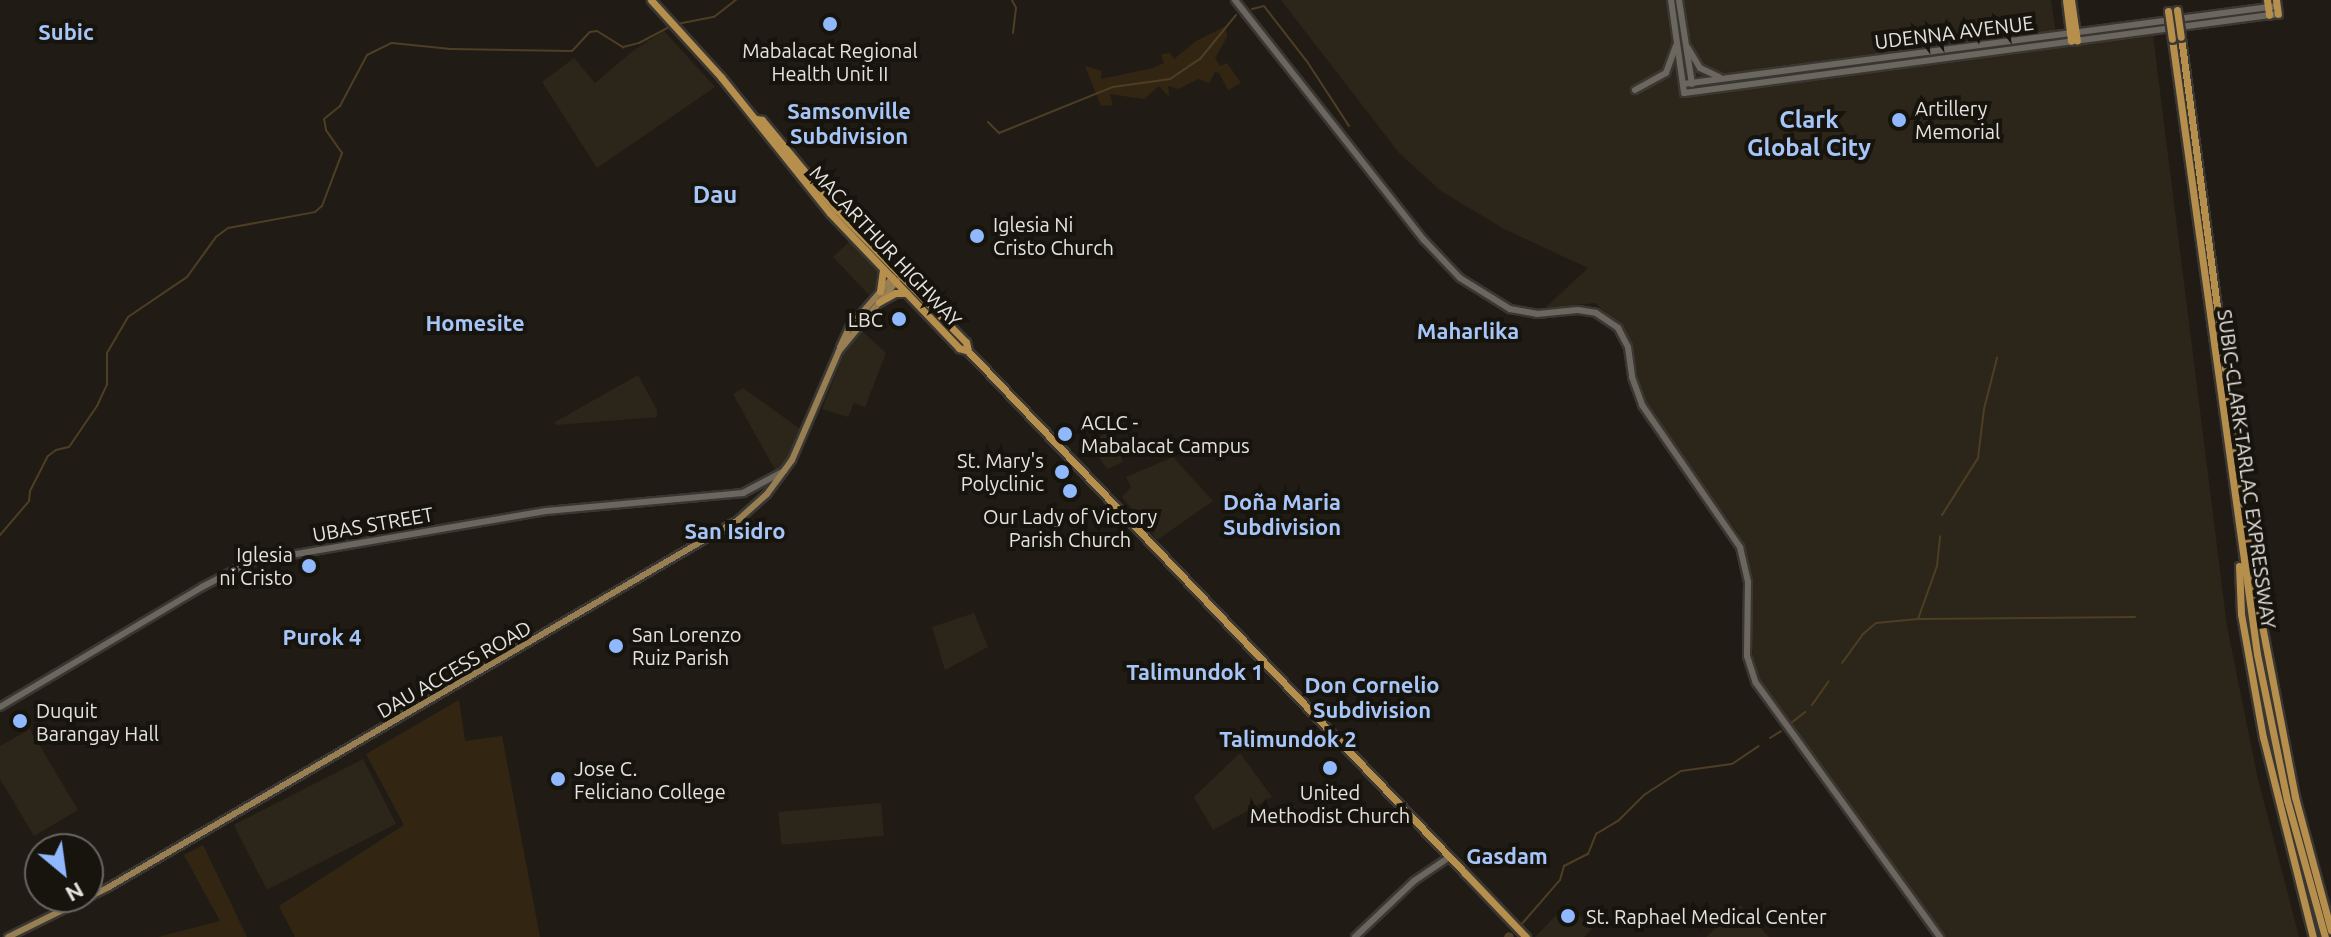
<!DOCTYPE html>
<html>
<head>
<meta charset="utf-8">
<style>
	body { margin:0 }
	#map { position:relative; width:2331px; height:937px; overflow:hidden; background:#201c15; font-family:Ubuntu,sans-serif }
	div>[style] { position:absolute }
	.built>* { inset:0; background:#2c2519; transform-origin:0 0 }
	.green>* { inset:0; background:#322613 }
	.stream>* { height:2px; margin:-1px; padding:0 1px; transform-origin:1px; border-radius:1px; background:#4e3e24 }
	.river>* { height:9px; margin:-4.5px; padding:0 4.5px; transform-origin:4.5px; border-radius:4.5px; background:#4e3e24 }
	.roads { filter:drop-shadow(2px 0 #3a3733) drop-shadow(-2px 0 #3a3733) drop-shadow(0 2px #3a3733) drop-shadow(0 -2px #3a3733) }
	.secondary>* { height:6px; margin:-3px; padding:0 3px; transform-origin:3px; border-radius:3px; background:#6b665e }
	.primary>* { height:6px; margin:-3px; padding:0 3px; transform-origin:3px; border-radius:3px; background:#987f53 }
	.highway>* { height:7px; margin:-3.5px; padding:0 3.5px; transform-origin:3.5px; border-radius:3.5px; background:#b68f4c }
	.bridges { filter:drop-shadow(2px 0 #3a3733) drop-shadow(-2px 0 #3a3733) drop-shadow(0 2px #3a3733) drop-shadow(0 -2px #3a3733) }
	.highway-bridge>* { height:7px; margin:-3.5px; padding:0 3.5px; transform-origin:3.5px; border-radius:3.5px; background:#b68f4c }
	.dots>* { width:22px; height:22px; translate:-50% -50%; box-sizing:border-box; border:4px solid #17130d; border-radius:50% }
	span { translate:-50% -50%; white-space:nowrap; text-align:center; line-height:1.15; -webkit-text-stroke:8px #17130d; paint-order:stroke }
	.street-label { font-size:20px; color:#e5e3de }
	.poi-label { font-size:20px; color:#e5e3de }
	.left { translate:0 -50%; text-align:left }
	.right { translate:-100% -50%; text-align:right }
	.neighbourhood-label { font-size:22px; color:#a6c5f8; font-weight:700 }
	.quarter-label { font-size:24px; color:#a6c5f8; font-weight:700 }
	.north { position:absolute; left:24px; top:833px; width:80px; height:80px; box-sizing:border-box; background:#17130d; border:2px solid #696661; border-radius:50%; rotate:151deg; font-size:22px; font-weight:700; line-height:32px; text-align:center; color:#e5e3de }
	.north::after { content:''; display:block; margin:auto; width:28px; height:36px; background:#8fb8fd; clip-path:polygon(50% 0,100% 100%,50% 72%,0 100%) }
</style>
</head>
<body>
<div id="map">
	<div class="built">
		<div style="clip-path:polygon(1281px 0,2051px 0,2058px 47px,2153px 35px,2227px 626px,2257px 775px,2299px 937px,1943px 937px,1756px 675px,1751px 646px,1753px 586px,1747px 555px,1737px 531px,1656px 420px,1641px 391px,1632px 348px,1620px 325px,1595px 303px,1545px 308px,1588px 268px,1504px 229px,1441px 191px,1399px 153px)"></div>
		<div style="clip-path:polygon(664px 31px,715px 87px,597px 168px,542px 82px,574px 58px,595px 83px,634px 50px)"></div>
		<div style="clip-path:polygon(851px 240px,878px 270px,878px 285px,869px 295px,833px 257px)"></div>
		<div style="clip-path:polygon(860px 329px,886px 353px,865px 407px,854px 403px,848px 417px,822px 409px,847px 346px)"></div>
		<div style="clip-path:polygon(638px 375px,657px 410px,657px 417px,556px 425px,555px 422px)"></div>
		<div style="clip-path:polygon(743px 388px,803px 431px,780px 472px,774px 468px,733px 394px)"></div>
		<div style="clip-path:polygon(1111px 430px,1123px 462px,1107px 469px,1089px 443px)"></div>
		<div style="clip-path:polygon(1173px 457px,1213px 501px,1157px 540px,1122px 497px,1131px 487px,1126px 477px)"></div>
		<div style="clip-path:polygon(974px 613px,988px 647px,945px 670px,932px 627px)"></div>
		<div style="clip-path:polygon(30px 729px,78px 810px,34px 836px,0 779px,0 746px)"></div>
		<div style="clip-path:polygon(1240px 753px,1272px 797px,1213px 830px,1194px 797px)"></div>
		<div style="left:363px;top:759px;width:73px;height:145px;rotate:63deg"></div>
		<div style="left:881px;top:803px;width:33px;height:103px;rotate:85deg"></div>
		<div style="clip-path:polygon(1568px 903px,1592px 929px,1584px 937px,1535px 937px)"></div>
		<div style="clip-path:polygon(1740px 905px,1769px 937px,1706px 937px)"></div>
	</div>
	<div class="green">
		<div style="clip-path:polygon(1226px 26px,1227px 37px,1215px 58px,1220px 66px,1227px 63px,1241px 83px,1228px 90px,1219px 73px,1215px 72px,1209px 83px,1198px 79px,1179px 89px,1168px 86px,1169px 97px,1159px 86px,1144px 99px,1110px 94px,1113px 105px,1101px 106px,1085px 66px,1102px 71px,1101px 79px,1153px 68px,1164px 63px,1161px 54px,1170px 53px,1174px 59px,1196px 41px)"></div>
		<div style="clip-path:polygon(459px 700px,465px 741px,502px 736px,540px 937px,295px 937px,279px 906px,404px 825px,366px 754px)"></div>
		<div style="clip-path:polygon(203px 845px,247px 937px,158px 937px,220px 921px,184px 855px)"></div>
	</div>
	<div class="stream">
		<div style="left:1012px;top:0;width:9px;rotate:63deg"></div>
		<div style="left:1016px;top:8px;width:25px;rotate:97deg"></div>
		<div style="left:1252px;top:9px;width:12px;rotate:-14deg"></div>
		<div style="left:1264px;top:6px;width:72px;rotate:52.3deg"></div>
		<div style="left:1308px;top:63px;width:75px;rotate:56.9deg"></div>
		<div style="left:677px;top:24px;width:38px;rotate:-11deg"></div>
		<div style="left:714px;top:17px;width:28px;rotate:-38deg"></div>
		<div style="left:988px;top:122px;width:16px;rotate:45deg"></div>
		<div style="left:999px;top:133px;width:123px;rotate:-22deg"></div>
		<div style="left:1113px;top:87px;width:58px;rotate:-8deg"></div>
		<div style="left:1170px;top:79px;width:36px;rotate:-34deg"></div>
		<div style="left:1200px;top:59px;width:57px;rotate:-50.7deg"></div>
		<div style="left:1942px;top:515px;width:67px;rotate:-57.7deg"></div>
		<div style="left:1978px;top:458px;width:49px;rotate:-83deg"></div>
		<div style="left:1984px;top:409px;width:53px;rotate:-75.7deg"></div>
		<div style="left:0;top:535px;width:45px;rotate:-49.5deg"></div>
		<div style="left:29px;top:501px;width:10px;rotate:-84deg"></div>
		<div style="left:30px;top:491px;width:39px;rotate:-63deg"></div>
		<div style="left:48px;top:456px;width:10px;rotate:-37deg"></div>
		<div style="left:56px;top:450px;width:13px;rotate:-13deg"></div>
		<div style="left:69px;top:447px;width:50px;rotate:-55.7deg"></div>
		<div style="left:97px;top:406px;width:23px;rotate:-65deg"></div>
		<div style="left:107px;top:385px;width:32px;rotate:-90deg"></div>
		<div style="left:107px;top:353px;width:42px;rotate:-59.7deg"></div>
		<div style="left:128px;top:317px;width:71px;rotate:-34.1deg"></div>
		<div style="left:187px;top:277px;width:49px;rotate:-54.1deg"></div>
		<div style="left:216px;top:237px;width:15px;rotate:-37deg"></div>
		<div style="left:228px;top:228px;width:88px;rotate:-10.4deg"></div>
		<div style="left:315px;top:212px;width:9px;rotate:-41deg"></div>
		<div style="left:322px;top:206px;width:57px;rotate:-69.3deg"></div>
		<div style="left:342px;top:153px;width:28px;rotate:-125deg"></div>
		<div style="left:326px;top:130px;width:11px;rotate:-100deg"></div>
		<div style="left:324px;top:119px;width:21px;rotate:-39deg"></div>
		<div style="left:340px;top:106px;width:58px;rotate:-62.1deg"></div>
		<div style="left:367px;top:55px;width:28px;rotate:-26deg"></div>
		<div style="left:392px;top:43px;width:59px;rotate:5.8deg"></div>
		<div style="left:451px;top:49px;width:121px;rotate:0.9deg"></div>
		<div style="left:572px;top:51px;width:26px;rotate:-47deg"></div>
		<div style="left:590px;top:32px;width:7px;rotate:-8deg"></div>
		<div style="left:597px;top:31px;width:31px;rotate:32deg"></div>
		<div style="left:623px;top:47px;width:16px;rotate:-14deg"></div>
		<div style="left:639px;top:43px;width:36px;rotate:-28deg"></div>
		<div style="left:1918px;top:619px;width:56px;rotate:-70.3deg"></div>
		<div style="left:1937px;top:566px;width:30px;rotate:-84deg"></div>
		<div style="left:1842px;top:663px;width:34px;rotate:-54deg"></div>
		<div style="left:1862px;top:635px;width:18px;rotate:-41deg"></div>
		<div style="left:1876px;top:623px;width:42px;rotate:-5.4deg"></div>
		<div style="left:1918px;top:619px;width:217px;rotate:-0.5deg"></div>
		<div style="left:1812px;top:705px;width:29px;rotate:-55deg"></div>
		<div style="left:1791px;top:723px;width:18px;rotate:-38deg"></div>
		<div style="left:1770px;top:738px;width:13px;rotate:-32deg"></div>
		<div style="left:1520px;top:926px;width:61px;rotate:-49deg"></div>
		<div style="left:1560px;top:880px;width:15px;rotate:-74deg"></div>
		<div style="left:1564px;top:866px;width:27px;rotate:-27deg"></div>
		<div style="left:1588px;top:854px;width:22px;rotate:-68deg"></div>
		<div style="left:1596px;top:834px;width:26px;rotate:-31deg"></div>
		<div style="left:1618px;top:821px;width:37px;rotate:-45deg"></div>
		<div style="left:1644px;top:795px;width:44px;rotate:-33deg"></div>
		<div style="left:1681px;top:771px;width:51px;rotate:-7.8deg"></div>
		<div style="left:1732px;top:764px;width:32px;rotate:-34deg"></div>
	</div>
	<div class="river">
		<div style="left:1508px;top:937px;width:1px;rotate:-45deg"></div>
	</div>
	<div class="roads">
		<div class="secondary">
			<div style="left:1235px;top:0;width:305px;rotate:51.8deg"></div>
			<div style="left:1424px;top:240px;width:52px;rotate:46.5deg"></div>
			<div style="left:1460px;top:278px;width:59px;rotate:31.8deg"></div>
			<div style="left:1510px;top:309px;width:27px;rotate:10deg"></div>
			<div style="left:1537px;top:314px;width:41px;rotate:-5.6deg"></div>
			<div style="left:1578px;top:310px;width:18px;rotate:9deg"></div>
			<div style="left:1596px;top:313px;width:27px;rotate:34deg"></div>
			<div style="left:1618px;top:328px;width:21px;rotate:62deg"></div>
			<div style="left:1628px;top:347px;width:30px;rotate:82deg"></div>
			<div style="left:1632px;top:377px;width:30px;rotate:70deg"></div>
			<div style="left:1642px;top:405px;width:173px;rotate:55.4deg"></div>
			<div style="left:1740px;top:547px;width:36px;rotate:77deg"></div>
			<div style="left:1748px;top:582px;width:74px;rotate:90.8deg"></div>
			<div style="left:1747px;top:656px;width:28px;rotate:72deg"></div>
			<div style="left:1756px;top:683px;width:314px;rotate:54.1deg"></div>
			<div style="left:1671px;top:0;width:94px;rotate:82deg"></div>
			<div style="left:1684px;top:93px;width:599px;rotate:-7.58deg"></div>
			<div style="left:1679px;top:0;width:85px;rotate:81.2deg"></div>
			<div style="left:1688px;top:48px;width:23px;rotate:59deg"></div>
			<div style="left:1700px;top:68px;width:21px;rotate:25deg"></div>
			<div style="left:1683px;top:84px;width:599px;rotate:-7.48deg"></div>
			<div style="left:1635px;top:90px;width:35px;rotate:-29deg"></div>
			<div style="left:1666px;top:73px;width:29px;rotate:-70deg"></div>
			<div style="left:0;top:707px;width:235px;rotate:-30.7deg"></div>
			<div style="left:202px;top:587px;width:54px;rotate:-27.5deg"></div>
			<div style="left:250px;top:562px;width:300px;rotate:-9.8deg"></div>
			<div style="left:546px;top:511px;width:198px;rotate:-5.2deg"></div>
			<div style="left:743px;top:493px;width:47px;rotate:-28.2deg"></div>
			<div style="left:1355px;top:937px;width:81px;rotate:-43.5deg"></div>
			<div style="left:1414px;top:881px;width:41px;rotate:-34.1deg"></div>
		</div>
		<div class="primary">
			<div style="left:840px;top:347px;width:21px;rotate:-65deg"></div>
			<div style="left:849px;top:328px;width:67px;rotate:-49.2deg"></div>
			<div style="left:8px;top:937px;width:113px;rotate:-26.3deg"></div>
			<div style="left:109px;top:887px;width:728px;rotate:-30.26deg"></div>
			<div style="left:738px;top:520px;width:39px;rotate:-42deg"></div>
			<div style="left:767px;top:494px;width:42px;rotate:-53.7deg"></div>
			<div style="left:792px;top:460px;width:119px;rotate:-66.7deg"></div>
			<div style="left:839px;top:351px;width:91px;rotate:-50.4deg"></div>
		</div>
		<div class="highway">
			<div style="left:651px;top:0;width:104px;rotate:47.7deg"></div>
			<div style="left:721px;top:77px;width:174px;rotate:51.3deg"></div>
			<div style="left:830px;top:213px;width:187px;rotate:46.3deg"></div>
			<div style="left:959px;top:348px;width:9px;rotate:18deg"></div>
			<div style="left:968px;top:351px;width:721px;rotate:46.41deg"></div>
			<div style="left:2066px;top:0;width:41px;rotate:83deg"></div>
			<div style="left:2071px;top:0;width:41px;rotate:81.7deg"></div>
			<div style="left:2267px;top:0;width:15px;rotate:82deg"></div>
			<div style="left:2276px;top:0;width:14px;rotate:82deg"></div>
			<div style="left:2181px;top:37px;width:552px;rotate:82.4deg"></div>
			<div style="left:2254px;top:584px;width:217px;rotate:79.1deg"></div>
			<div style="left:2295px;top:797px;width:138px;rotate:74.9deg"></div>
			<div style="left:2172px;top:39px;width:621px;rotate:82.13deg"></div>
			<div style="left:2257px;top:654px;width:149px;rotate:78.4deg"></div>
			<div style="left:2287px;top:800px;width:142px;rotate:74.5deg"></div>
			<div style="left:756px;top:119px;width:6px;rotate:9deg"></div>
			<div style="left:762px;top:120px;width:116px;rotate:50.3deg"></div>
			<div style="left:836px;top:209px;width:186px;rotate:45.7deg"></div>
			<div style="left:966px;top:342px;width:9px;rotate:77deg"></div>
			<div style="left:880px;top:291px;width:22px;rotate:-82deg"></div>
			<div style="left:879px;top:302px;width:18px;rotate:-29deg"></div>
			<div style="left:895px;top:293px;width:11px"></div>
			<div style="left:2239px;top:566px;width:48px;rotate:87.6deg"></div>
			<div style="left:2241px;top:614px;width:125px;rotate:79.9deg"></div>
			<div style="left:2263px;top:737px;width:206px;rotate:76deg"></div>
			<div style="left:1464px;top:872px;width:90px;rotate:46.4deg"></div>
		</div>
	</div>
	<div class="bridges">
		<div class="highway-bridge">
			<div style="left:2177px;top:10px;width:27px;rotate:82deg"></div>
			<div style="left:2168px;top:11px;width:28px;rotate:82deg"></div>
		</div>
	</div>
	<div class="dots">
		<div style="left:830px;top:24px;background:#8fb8fd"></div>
		<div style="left:1899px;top:120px;background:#8fb8fd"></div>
		<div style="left:977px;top:236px;background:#8fb8fd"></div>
		<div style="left:899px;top:319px;background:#8fb8fd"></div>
		<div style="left:1065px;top:434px;background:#8fb8fd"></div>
		<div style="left:1062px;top:472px;background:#8fb8fd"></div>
		<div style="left:1070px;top:491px;background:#8fb8fd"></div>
		<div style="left:309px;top:566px;background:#8fb8fd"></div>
		<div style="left:616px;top:646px;background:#8fb8fd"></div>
		<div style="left:20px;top:721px;background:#8fb8fd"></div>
		<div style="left:1330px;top:768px;background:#8fb8fd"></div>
		<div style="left:558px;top:779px;background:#8fb8fd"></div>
		<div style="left:1568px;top:916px;background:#8fb8fd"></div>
	</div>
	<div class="street-label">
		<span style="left:1954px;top:32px;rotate:-7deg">UDENNA AVENUE</span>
		<span style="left:886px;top:246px;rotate:47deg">MACARTHUR HIGHWAY</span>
		<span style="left:2247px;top:469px;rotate:82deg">SUBIC-CLARK-TARLAC EXPRESSWAY</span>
		<span style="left:373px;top:524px;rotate:-10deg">UBAS STREET</span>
		<span style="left:454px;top:669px;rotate:-30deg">DAU ACCESS ROAD</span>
	</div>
	<div class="poi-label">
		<span style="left:830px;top:62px">Mabalacat Regional<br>Health Unit II</span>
		<span class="left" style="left:1915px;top:120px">Artillery<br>Memorial</span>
		<span class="left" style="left:993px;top:236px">Iglesia Ni<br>Cristo Church</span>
		<span class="right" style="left:883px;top:319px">LBC</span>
		<span class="left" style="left:1081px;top:434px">ACLC -<br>Mabalacat Campus</span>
		<span class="right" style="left:1044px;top:472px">St. Mary's<br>Polyclinic</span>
		<span style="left:1070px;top:528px">Our Lady of Victory<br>Parish Church</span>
		<span class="right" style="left:293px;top:566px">Iglesia<br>ni Cristo</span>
		<span class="left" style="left:632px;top:646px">San Lorenzo<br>Ruiz Parish</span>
		<span class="left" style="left:36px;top:722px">Duquit<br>Barangay Hall</span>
		<span class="left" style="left:574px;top:780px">Jose C.<br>Feliciano College</span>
		<span style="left:1330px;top:804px">United<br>Methodist Church</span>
		<span class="left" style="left:1586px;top:916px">St. Raphael Medical Center</span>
	</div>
	<div class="neighbourhood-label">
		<span style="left:66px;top:32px">Subic</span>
		<span style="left:849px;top:123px">Samsonville<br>Subdivision</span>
		<span style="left:475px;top:323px">Homesite</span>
		<span style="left:1468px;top:331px">Maharlika</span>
		<span style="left:1282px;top:514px">Doña Maria<br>Subdivision</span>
		<span style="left:735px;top:531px">San Isidro</span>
		<span style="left:322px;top:637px">Purok 4</span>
		<span style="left:1195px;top:672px">Talimundok 1</span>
		<span style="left:1372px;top:697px">Don Cornelio<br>Subdivision</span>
		<span style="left:1288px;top:739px">Talimundok 2</span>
		<span style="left:1507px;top:856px">Gasdam</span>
	</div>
	<div class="quarter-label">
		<span style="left:1809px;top:134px">Clark<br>Global City</span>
		<span style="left:715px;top:195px">Dau</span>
	</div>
	<div class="north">N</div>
</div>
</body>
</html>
